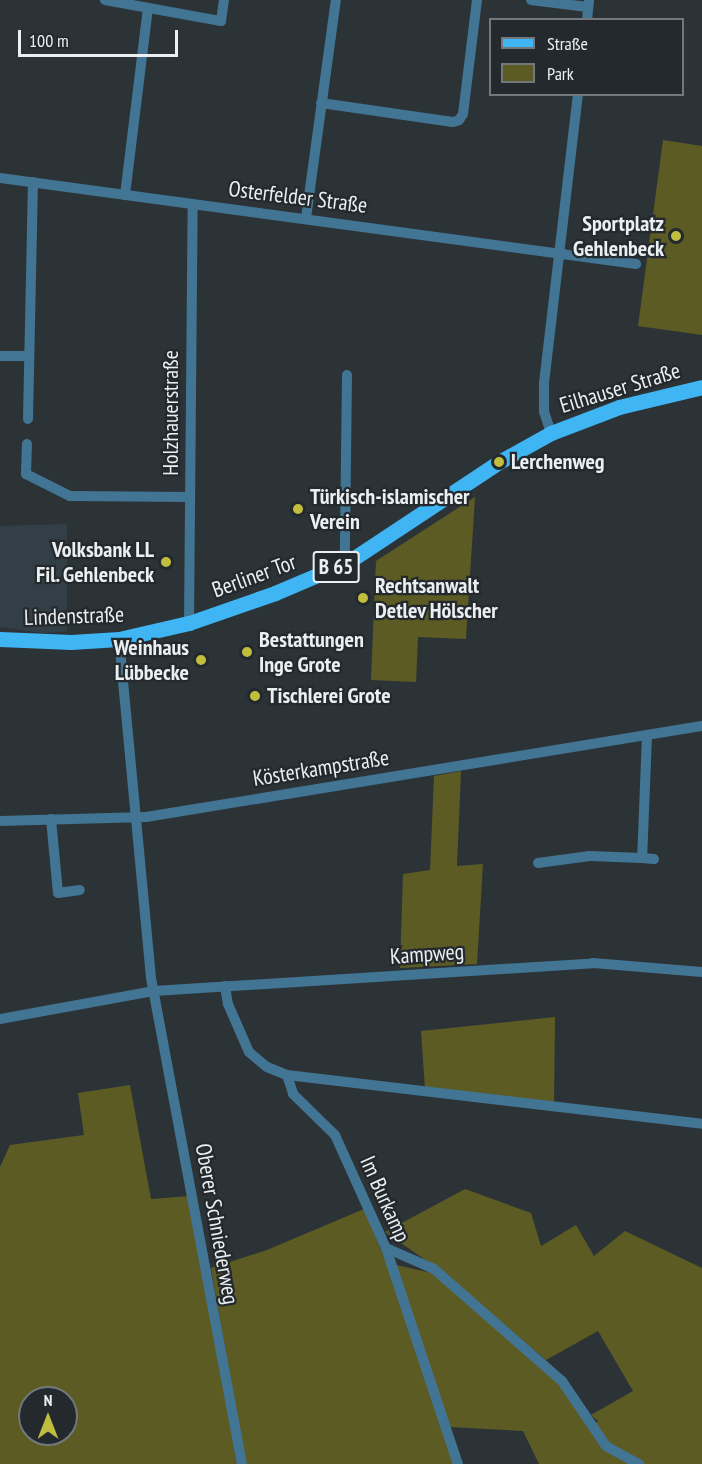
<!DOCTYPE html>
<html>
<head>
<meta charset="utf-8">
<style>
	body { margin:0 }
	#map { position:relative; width:702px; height:1464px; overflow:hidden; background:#2c3337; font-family:"PT Sans Narrow",sans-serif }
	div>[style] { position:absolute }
	.built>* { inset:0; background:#333f46 }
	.green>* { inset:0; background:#5c5b24 }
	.minor>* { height:10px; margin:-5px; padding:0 5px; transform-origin:5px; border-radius:5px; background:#427593 }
	.primary>* { height:15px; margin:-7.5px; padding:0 7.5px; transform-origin:7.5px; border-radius:7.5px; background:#3fb5f4 }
	.dots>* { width:16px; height:16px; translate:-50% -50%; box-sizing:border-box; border:3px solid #23292d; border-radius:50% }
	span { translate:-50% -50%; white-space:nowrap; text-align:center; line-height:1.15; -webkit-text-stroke:4.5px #23292d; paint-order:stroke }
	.shield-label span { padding:2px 4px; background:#23292d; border:2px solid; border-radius:4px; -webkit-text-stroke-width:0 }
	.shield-label { font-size:21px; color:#ebeff2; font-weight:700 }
	.street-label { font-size:22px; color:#ebeff2 }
	.poi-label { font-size:22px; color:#ebeff2; font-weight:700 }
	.right { translate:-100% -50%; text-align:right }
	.left { translate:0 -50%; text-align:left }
	.legend { position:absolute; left:489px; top:18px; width:195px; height:78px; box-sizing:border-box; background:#23292d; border:2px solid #73787c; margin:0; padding:8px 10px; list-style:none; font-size:18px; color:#ebeff2 }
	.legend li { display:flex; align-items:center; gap:12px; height:30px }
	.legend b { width:30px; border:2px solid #73787c }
	.north { position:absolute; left:18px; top:1386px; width:60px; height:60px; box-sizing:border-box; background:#23292d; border:2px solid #73787c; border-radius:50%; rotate:0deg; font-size:16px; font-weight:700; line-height:24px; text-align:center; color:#ebeff2 }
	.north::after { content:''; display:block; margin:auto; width:21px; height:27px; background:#c1bd3f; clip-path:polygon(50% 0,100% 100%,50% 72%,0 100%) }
	.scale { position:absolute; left:18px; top:30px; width:160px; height:27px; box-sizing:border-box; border:3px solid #ebeff2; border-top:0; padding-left:8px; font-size:18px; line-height:21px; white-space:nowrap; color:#ebeff2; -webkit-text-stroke:4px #23292d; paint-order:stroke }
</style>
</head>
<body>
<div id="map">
	<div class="built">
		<div style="clip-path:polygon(67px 524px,67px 632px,42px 633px,0 627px,0 526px)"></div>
	</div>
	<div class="green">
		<div style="clip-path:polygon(663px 140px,702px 146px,702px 335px,638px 326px)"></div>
		<div style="clip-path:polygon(475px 497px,466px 639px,418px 637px,416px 682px,371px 680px,376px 561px)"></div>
		<div style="clip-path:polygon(461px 771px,457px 866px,483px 864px,477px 964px,400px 968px,403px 874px,430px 870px,434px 776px)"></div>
		<div style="clip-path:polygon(555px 1017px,554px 1104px,425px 1089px,421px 1031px)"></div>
		<div style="clip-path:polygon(evenodd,130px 1085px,151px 1199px,190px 1196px,237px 1464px,0 1464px,0 1167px,10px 1145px,84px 1135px,78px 1093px,130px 1085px,30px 1398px,66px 1398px,66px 1434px,30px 1434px,30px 1398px)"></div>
		<div style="clip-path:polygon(465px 1189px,531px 1213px,541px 1246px,576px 1225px,594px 1256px,625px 1231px,702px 1268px,702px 1464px,539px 1464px,523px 1431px,450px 1427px,396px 1265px,432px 1273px,560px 1384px,591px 1427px,598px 1421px,591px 1415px,633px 1391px,598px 1331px,546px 1360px,437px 1268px,385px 1232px)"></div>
		<div style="clip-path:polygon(364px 1209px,390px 1271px,454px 1464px,245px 1464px,211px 1268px,267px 1250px)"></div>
	</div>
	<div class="minor">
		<div style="left:105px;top:0;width:118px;rotate:10.3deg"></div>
		<div style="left:221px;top:21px;width:21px;rotate:-82deg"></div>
		<div style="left:531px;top:0;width:57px;rotate:7deg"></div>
		<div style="left:587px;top:20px;width:20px;rotate:-84deg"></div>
		<div style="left:321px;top:103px;width:133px;rotate:8.2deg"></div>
		<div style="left:453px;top:122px;width:6px;rotate:-18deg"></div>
		<div style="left:459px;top:120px;width:7px;rotate:-56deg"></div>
		<div style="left:463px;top:114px;width:115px;rotate:-83deg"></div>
		<div style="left:0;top:178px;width:642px;rotate:7.7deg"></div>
		<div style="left:125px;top:195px;width:187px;rotate:-83deg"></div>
		<div style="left:306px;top:218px;width:220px;rotate:-82.2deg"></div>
		<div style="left:0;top:356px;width:29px"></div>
		<div style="left:347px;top:375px;width:175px;rotate:90.7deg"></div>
		<div style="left:345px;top:550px;width:12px;rotate:76deg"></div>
		<div style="left:28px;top:419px;width:237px;rotate:-88.8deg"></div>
		<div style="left:551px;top:433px;width:22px;rotate:-108deg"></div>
		<div style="left:544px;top:412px;width:29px;rotate:-90deg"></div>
		<div style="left:544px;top:383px;width:291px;rotate:-83.3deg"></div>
		<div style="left:27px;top:444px;width:30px;rotate:92deg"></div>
		<div style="left:26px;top:474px;width:49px;rotate:26.6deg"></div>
		<div style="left:70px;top:496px;width:120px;rotate:0.5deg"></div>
		<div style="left:189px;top:623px;width:419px;rotate:-89.5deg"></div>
		<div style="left:119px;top:639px;width:341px;rotate:84.6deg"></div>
		<div style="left:151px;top:978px;width:494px;rotate:79.4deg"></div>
		<div style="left:647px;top:736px;width:122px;rotate:92.3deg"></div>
		<div style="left:642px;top:858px;width:12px;rotate:5deg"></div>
		<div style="left:51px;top:819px;width:74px;rotate:84.6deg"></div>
		<div style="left:58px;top:893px;width:22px;rotate:-8deg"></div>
		<div style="left:0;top:821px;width:146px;rotate:-1.6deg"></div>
		<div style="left:146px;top:817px;width:563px;rotate:-9.3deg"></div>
		<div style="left:538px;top:863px;width:52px;rotate:-7.7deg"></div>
		<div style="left:590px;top:856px;width:52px;rotate:2.2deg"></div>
		<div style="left:225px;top:986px;width:18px;rotate:81deg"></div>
		<div style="left:228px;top:1004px;width:52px;rotate:66.4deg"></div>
		<div style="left:249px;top:1052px;width:23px;rotate:40deg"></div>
		<div style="left:267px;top:1067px;width:22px;rotate:22deg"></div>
		<div style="left:287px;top:1075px;width:418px;rotate:6.7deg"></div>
		<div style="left:0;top:1019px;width:157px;rotate:-10.3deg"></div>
		<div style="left:154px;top:991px;width:440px;rotate:-3.6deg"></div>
		<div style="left:593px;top:963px;width:109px;rotate:4.7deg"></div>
		<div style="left:287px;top:1075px;width:20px;rotate:72deg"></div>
		<div style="left:293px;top:1094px;width:59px;rotate:44.3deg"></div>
		<div style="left:335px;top:1135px;width:124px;rotate:65.7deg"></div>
		<div style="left:386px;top:1248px;width:228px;rotate:71.6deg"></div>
		<div style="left:386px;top:1248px;width:52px;rotate:23.6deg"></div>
		<div style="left:434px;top:1269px;width:170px;rotate:41.2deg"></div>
		<div style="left:562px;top:1381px;width:78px;rotate:55.9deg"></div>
		<div style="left:606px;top:1446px;width:38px;rotate:29deg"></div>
	</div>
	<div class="primary">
		<div style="left:0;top:639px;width:71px;rotate:2.4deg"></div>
		<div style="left:71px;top:642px;width:48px;rotate:-3.6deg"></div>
		<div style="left:119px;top:639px;width:72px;rotate:-12.9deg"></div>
		<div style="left:189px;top:623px;width:91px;rotate:-19.2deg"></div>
		<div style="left:275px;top:593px;width:79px;rotate:-23deg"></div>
		<div style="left:348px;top:562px;width:181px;rotate:-33.5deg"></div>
		<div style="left:499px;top:462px;width:60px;rotate:-29.1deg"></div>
		<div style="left:551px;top:433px;width:73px;rotate:-20.9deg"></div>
		<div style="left:619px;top:407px;width:85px;rotate:-13.5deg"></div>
	</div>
	<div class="dots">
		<div style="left:676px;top:236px;background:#c1bd3f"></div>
		<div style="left:499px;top:462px;background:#c1bd3f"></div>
		<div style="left:298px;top:509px;background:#c1bd3f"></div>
		<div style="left:166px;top:562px;background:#c1bd3f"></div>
		<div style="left:363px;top:598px;background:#c1bd3f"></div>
		<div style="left:247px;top:652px;background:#c1bd3f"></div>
		<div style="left:201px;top:660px;background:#c1bd3f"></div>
		<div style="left:255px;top:696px;background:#c1bd3f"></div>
	</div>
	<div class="shield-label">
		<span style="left:336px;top:567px">B 65</span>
	</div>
	<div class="street-label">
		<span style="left:298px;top:197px;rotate:7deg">Osterfelder Straße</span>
		<span style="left:620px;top:388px;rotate:-17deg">Eilhauser Straße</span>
		<span style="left:171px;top:413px;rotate:-90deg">Holzhauerstraße</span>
		<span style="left:254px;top:576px;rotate:-20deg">Berliner Tor</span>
		<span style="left:74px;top:616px;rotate:-2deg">Lindenstraße</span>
		<span style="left:321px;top:768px;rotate:-9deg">Kösterkampstraße</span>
		<span style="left:427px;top:954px;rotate:-4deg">Kampweg</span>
		<span style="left:385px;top:1199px;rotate:66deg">Im Burkamp</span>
		<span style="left:217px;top:1224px;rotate:80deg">Oberer Schniederweg</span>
	</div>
	<div class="poi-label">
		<span class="right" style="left:664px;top:236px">Sportplatz<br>Gehlenbeck</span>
		<span class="left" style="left:511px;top:462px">Lerchenweg</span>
		<span class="left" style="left:310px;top:509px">Türkisch-islamischer<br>Verein</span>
		<span class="right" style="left:154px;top:562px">Volksbank LL<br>Fil. Gehlenbeck</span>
		<span class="left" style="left:375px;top:598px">Rechtsanwalt<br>Detlev Hölscher</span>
		<span class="left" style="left:259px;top:652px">Bestattungen<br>Inge Grote</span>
		<span class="right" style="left:189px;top:660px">Weinhaus<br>Lübbecke</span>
		<span class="left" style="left:267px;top:696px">Tischlerei Grote</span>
	</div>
	<ul class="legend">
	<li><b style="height:8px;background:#3fb5f4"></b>Straße</li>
	<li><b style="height:16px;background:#5c5b24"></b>Park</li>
	</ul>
	<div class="north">N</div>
	<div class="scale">100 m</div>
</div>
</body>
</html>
